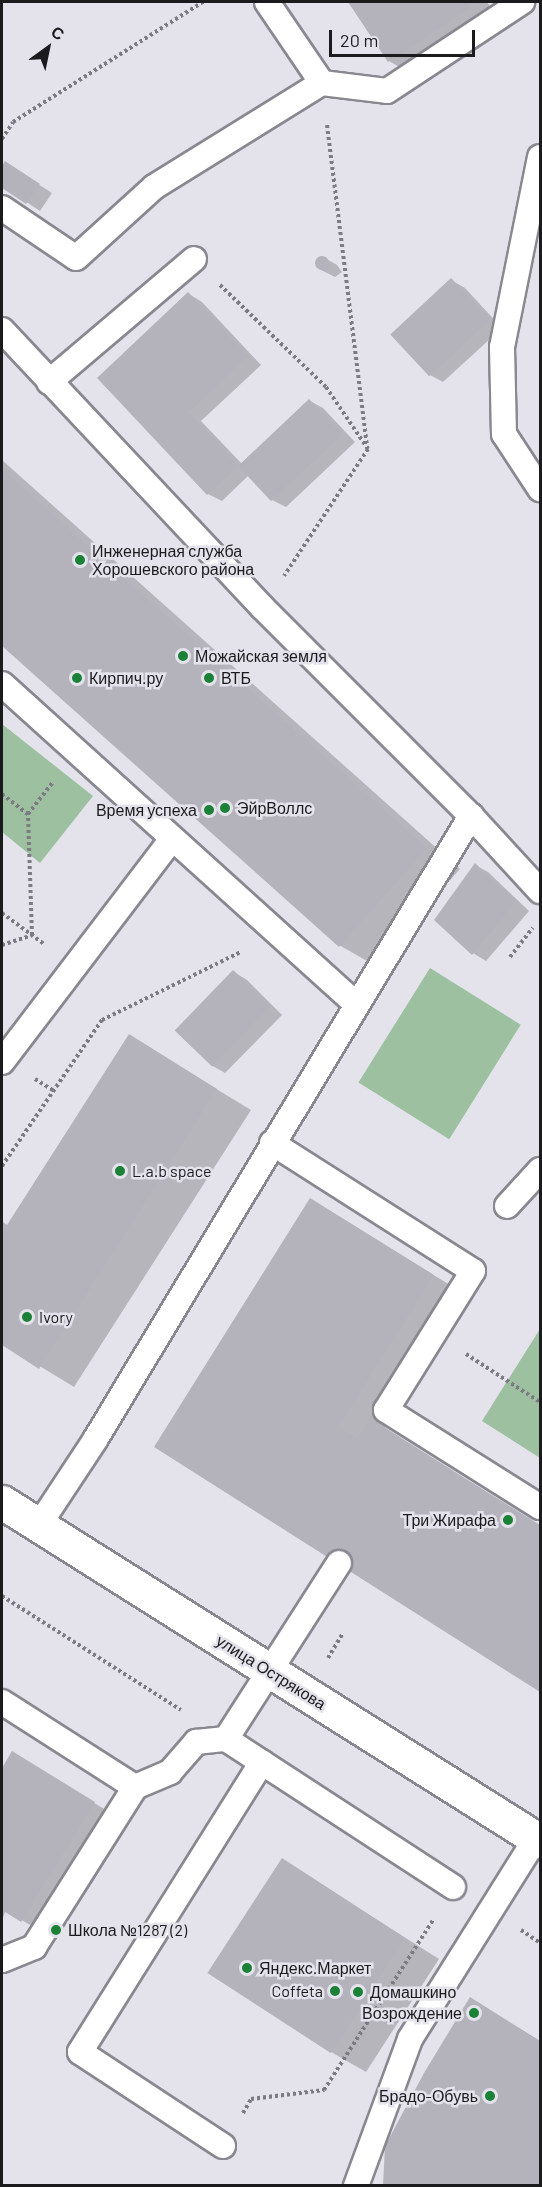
<!DOCTYPE html>
<html>
<head>
<meta charset="utf-8">
<style>
	body { margin:0 }
	#map { position:relative; width:542px; height:2187px; overflow:hidden; background:#e4e3ec; font-family:Barlow,sans-serif }
	div>[style] { position:absolute }
	.green>* { inset:0; background:#9dc0a0; transform-origin:0 0 }
	.shadow>* { inset:0; background:#0003 }
	.building>* { inset:0; background:#b4b3bc; transform-origin:0 0 }
	.round { border-radius:50% }
	.path>* { height:4px; margin-top:-2px; transform-origin:0; background:repeating-linear-gradient(90deg,#7c7b81 0 3px,transparent 0 6px) }
	.roads { filter:drop-shadow(2px 0 #898890) drop-shadow(-2px 0 #898890) drop-shadow(0 2px #898890) drop-shadow(0 -2px #898890) }
	.lane>* { height:24px; margin:-12px; padding:0 12px; transform-origin:12px; border-radius:12px; background:#fff }
	.street>* { height:33px; margin:-16.5px; padding:0 16.5px; transform-origin:16.5px; border-radius:16.5px; background:#fff }
	.dots>* { width:16px; height:16px; translate:-50% -50%; box-sizing:border-box; border:3px solid #e4e3ec; border-radius:50% }
	span { translate:-50% -50%; white-space:nowrap; text-align:center; line-height:1.15; -webkit-text-stroke:5px #e4e3ec; paint-order:stroke }
	.poi-label { font-size:16px; color:#1b1b1e }
	.left { translate:0 -50%; text-align:left }
	.right { translate:-100% -50%; text-align:right }
	.street-label { font-size:16px; color:#1b1b1e }
	.frame { position:absolute; inset:0; border:3px solid #1b1b1e; pointer-events:none }
	.north { position:absolute; left:18px; top:18px; width:60px; height:60px; -webkit-text-stroke:4px #e4e3ec; paint-order:stroke; rotate:33deg; font-size:16px; font-weight:700; line-height:24px; text-align:center; color:#1b1b1e }
	.north::after { content:''; display:block; margin:auto; width:21px; height:27px; background:#1b1b1e; clip-path:polygon(50% 0,100% 100%,50% 72%,0 100%) }
	.scale { position:absolute; left:329px; top:30px; width:146px; height:27px; box-sizing:border-box; border:3px solid #1b1b1e; border-top:0; padding-left:8px; font-size:18px; line-height:21px; white-space:nowrap; color:#1b1b1e; -webkit-text-stroke:4px #e4e3ec; paint-order:stroke }
</style>
</head>
<body>
<div id="map">
	<div class="green">
		<div style="clip-path:polygon(2px 724px,93px 796px,40px 863px,2px 832px)"></div>
		<div style="left:430px;top:968px;width:107px;height:135px;rotate:32deg"></div>
		<div style="clip-path:polygon(540px 1329px,540px 1458px,482px 1421px)"></div>
	</div>
	<div class="shadow">
		<div style="clip-path:polygon(350px 2px,487px 2px,505px 28px,423px 81px,389px 61px)"></div>
		<div style="clip-path:polygon(5px 163px,52px 193px,40px 211px,2px 186px,2px 169px)"></div>
		<div style="clip-path:polygon(323px 257px,337px 265px,342px 272px,335px 277px,321px 270px,317px 266px,319px 258px)"></div>
		<div style="clip-path:polygon(451px 280px,465px 288px,502px 328px,443px 382px,430px 375px)"></div>
		<div style="clip-path:polygon(189px 294px,202px 302px,261px 365px,201px 421px,242px 464px,310px 401px,323px 408px,355px 442px,286px 507px,272px 500px,249px 475px,222px 501px,208px 494px,99px 378px)"></div>
		<div style="clip-path:polygon(2px 460px,460px 869px,374px 965px,339px 945px,2px 644px)"></div>
		<div style="clip-path:polygon(475px 865px,488px 872px,529px 911px,486px 961px,473px 953px)"></div>
		<div style="clip-path:polygon(234px 972px,247px 980px,282px 1015px,225px 1073px,211px 1065px,176px 1030px)"></div>
		<div style="clip-path:polygon(129px 1036px,251px 1110px,74px 1387px,2px 1343px,2px 1221px,8px 1226px)"></div>
		<div style="clip-path:polygon(311px 1200px,468px 1296px,384px 1428px,540px 1525px,540px 1690px,156px 1446px)"></div>
		<div style="clip-path:polygon(12px 1753px,129px 1824px,56px 1940px,6px 1911px,2px 1919px,2px 1771px)"></div>
		<div style="clip-path:polygon(282px 1860px,439px 1959px,366px 2072px,331px 2052px)"></div>
		<div style="clip-path:polygon(471px 1999px,540px 2041px,540px 2186px,385px 2186px)"></div>
	</div>
	<div class="building">
		<div style="clip-path:polygon(348px 2px,467px 2px,471px 8px,388px 62px)"></div>
		<div style="clip-path:polygon(5px 161px,40px 184px,26px 204px,2px 188px,2px 166px)"></div>
		<div class="round" style="left:315px;top:256px;width:14px;height:14px"></div>
		<div style="left:451px;top:278px;width:57px;height:83px;rotate:47deg"></div>
		<div style="clip-path:polygon(188px 292px,248px 356px,189px 412px,238px 466px,309px 399px,343px 434px,271px 501px,238px 466px,207px 495px,97px 378px)"></div>
		<div style="clip-path:polygon(2px 469px,427px 848px,339px 947px,2px 646px)"></div>
		<div style="clip-path:polygon(475px 863px,516px 902px,472px 955px,434px 920px)"></div>
		<div style="left:233px;top:970px;width:52px;height:84px;rotate:44deg"></div>
		<div style="clip-path:polygon(129px 1034px,217px 1089px,39px 1369px,2px 1345px,2px 1222px,7px 1225px)"></div>
		<div style="clip-path:polygon(310px 1198px,434px 1275px,338px 1427px,357px 1438px,370px 1418px,540px 1526px,540px 1692px,154px 1447px)"></div>
		<div style="clip-path:polygon(12px 1751px,95px 1802px,21px 1922px,2px 1910px,2px 1768px)"></div>
		<div style="left:282px;top:1858px;width:147px;height:137px;rotate:33deg"></div>
		<div style="clip-path:polygon(470px 1997px,540px 2041px,540px 2186px,383px 2186px,385px 2146px,424px 2073px)"></div>
	</div>
	<div class="path">
		<div style="left:327px;top:125px;width:325px;rotate:82.9deg"></div>
		<div style="left:2px;top:139px;width:20px;rotate:-57deg"></div>
		<div style="left:13px;top:122px;width:225px;rotate:-32.3deg"></div>
		<div style="left:220px;top:285px;width:147px;rotate:43.9deg"></div>
		<div style="left:326px;top:387px;width:75px;rotate:55.9deg"></div>
		<div style="left:368px;top:449px;width:152px;rotate:123.5deg"></div>
		<div style="left:2px;top:794px;width:33px;rotate:38deg"></div>
		<div style="left:28px;top:814px;width:41px;rotate:-52deg"></div>
		<div style="left:2px;top:913px;width:52px;rotate:36.4deg"></div>
		<div style="left:2px;top:945px;width:32px;rotate:-18deg"></div>
		<div style="left:32px;top:935px;width:121px;rotate:-91.9deg"></div>
		<div style="left:510px;top:957px;width:37px;rotate:-52deg"></div>
		<div style="left:35px;top:1079px;width:22px;rotate:32deg"></div>
		<div style="left:2px;top:1166px;width:177px;rotate:-55.6deg"></div>
		<div style="left:102px;top:1020px;width:155px;rotate:-26.1deg"></div>
		<div style="left:466px;top:1354px;width:88px;rotate:33deg"></div>
		<div style="left:2px;top:1596px;width:212px;rotate:32.5deg"></div>
		<div style="left:328px;top:1658px;width:29px;rotate:-59deg"></div>
		<div style="left:521px;top:1930px;width:23px;rotate:34deg"></div>
		<div style="left:243px;top:2113px;width:16px;rotate:-60deg"></div>
		<div style="left:251px;top:2099px;width:74px;rotate:-7deg"></div>
		<div style="left:324px;top:2090px;width:202px;rotate:-57.3deg"></div>
	</div>
	<div class="roads">
		<div class="lane">
			<div style="left:322px;top:83px;width:65px;rotate:7deg"></div>
			<div style="left:387px;top:91px;width:162px;rotate:-33.4deg"></div>
			<div style="left:540px;top:157px;width:194px;rotate:101.3deg"></div>
			<div style="left:502px;top:347px;width:87px;rotate:88.7deg"></div>
			<div style="left:504px;top:434px;width:66px;rotate:56.8deg"></div>
			<div style="left:2px;top:208px;width:89px;rotate:34deg"></div>
			<div style="left:76px;top:258px;width:105px;rotate:-42.3deg"></div>
			<div style="left:154px;top:187px;width:198px;rotate:-31.8deg"></div>
			<div style="left:322px;top:83px;width:98px;rotate:-124.2deg"></div>
			<div style="left:2px;top:330px;width:381px;rotate:46.8deg"></div>
			<div style="left:263px;top:608px;width:294px;rotate:45deg"></div>
			<div style="left:471px;top:816px;width:102px;rotate:47.4deg"></div>
			<div style="left:49px;top:382px;width:190px;rotate:-40.3deg"></div>
			<div style="left:2px;top:684px;width:477px;rotate:42.1deg"></div>
			<div style="left:2px;top:1062px;width:280px;rotate:-52.7deg"></div>
			<div style="left:272px;top:1143px;width:238px;rotate:32.5deg"></div>
			<div style="left:473px;top:1271px;width:164px;rotate:122deg"></div>
			<div style="left:386px;top:1410px;width:182px;rotate:32.2deg"></div>
			<div style="left:507px;top:1206px;width:49px;rotate:-47.5deg"></div>
			<div style="left:39px;top:1525px;width:102px;rotate:-56.6deg"></div>
			<div style="left:95px;top:1440px;width:729px;rotate:-58.93deg"></div>
			<div style="left:2px;top:1702px;width:158px;rotate:32.6deg"></div>
			<div style="left:226px;top:1739px;width:209px;rotate:-57.3deg"></div>
			<div style="left:2px;top:1960px;width:35px;rotate:-22deg"></div>
			<div style="left:34px;top:1947px;width:189px;rotate:-57.7deg"></div>
			<div style="left:135px;top:1787px;width:38px;rotate:-23deg"></div>
			<div style="left:170px;top:1772px;width:40px;rotate:-49deg"></div>
			<div style="left:196px;top:1742px;width:30px;rotate:-6deg"></div>
			<div style="left:226px;top:1739px;width:271px;rotate:33.1deg"></div>
			<div style="left:223px;top:2146px;width:171px;rotate:-146.7deg"></div>
			<div style="left:80px;top:2052px;width:342px;rotate:-57.9deg"></div>
			<div style="left:356px;top:2186px;width:157px;rotate:-69.8deg"></div>
			<div style="left:410px;top:2039px;width:237px;rotate:-57.9deg"></div>
		</div>
		<div class="street">
			<div style="left:2px;top:1502px;width:636px;rotate:32.22deg"></div>
		</div>
	</div>
	<div class="dots">
		<div style="left:80px;top:560px;background:#1a8136"></div>
		<div style="left:183px;top:656px;background:#1a8136"></div>
		<div style="left:77px;top:678px;background:#1a8136"></div>
		<div style="left:209px;top:678px;background:#1a8136"></div>
		<div style="left:225px;top:808px;background:#1a8136"></div>
		<div style="left:209px;top:810px;background:#1a8136"></div>
		<div style="left:120px;top:1171px;background:#1a8136"></div>
		<div style="left:27px;top:1317px;background:#1a8136"></div>
		<div style="left:508px;top:1520px;background:#1a8136"></div>
		<div style="left:56px;top:1930px;background:#1a8136"></div>
		<div style="left:247px;top:1968px;background:#1a8136"></div>
		<div style="left:335px;top:1991px;background:#1a8136"></div>
		<div style="left:358px;top:1992px;background:#1a8136"></div>
		<div style="left:474px;top:2013px;background:#1a8136"></div>
		<div style="left:490px;top:2096px;background:#1a8136"></div>
	</div>
	<div class="poi-label">
		<span class="left" style="left:92px;top:560px">Инженерная служба<br>Хорошевского района</span>
		<span class="left" style="left:195px;top:656px">Можайская земля</span>
		<span class="left" style="left:89px;top:678px">Кирпич.ру</span>
		<span class="left" style="left:221px;top:678px">ВТБ</span>
		<span class="left" style="left:237px;top:808px">ЭйрВоллс</span>
		<span class="right" style="left:197px;top:810px">Время успеха</span>
		<span class="left" style="left:132px;top:1171px">L.a.b space</span>
		<span class="left" style="left:39px;top:1317px">Ivory</span>
		<span class="right" style="left:496px;top:1520px">Три Жирафа</span>
		<span class="left" style="left:68px;top:1930px">Школа №1287 (2)</span>
		<span class="left" style="left:259px;top:1968px">Яндекс.Маркет</span>
		<span class="right" style="left:323px;top:1991px">Coffeta</span>
		<span class="left" style="left:370px;top:1992px">Домашкино</span>
		<span class="right" style="left:462px;top:2013px">Возрождение</span>
		<span class="right" style="left:478px;top:2096px">Брадо-Обувь</span>
	</div>
	<div class="street-label">
		<span style="left:271px;top:1672px;rotate:32deg">улица Острякова</span>
	</div>
	<div class="frame"></div>
	<div class="north">С</div>
	<div class="scale">20 m</div>
</div>
</body>
</html>
